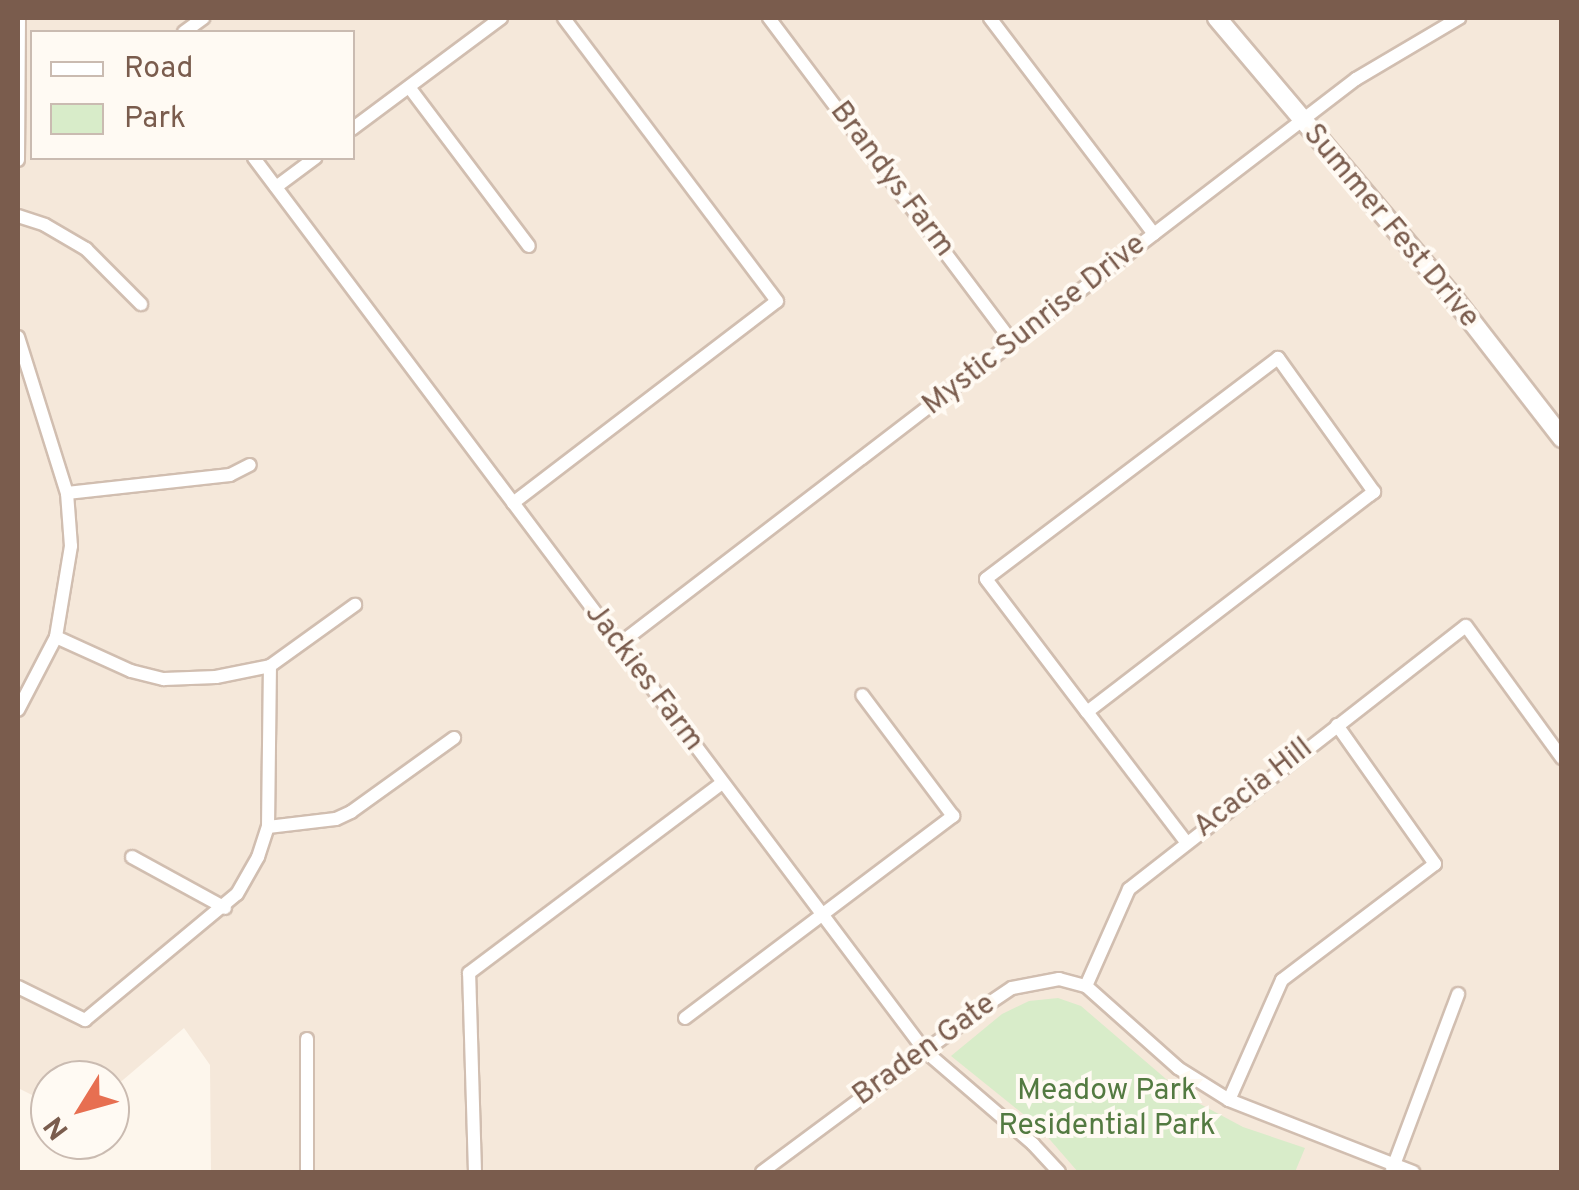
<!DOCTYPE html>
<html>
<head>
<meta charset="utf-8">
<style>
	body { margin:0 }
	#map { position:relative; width:1579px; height:1190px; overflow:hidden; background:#fdf6ec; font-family:Overpass,sans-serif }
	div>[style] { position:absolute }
	.residential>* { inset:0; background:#f5e8da }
	.green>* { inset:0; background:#d8ecc9 }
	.roads { filter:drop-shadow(2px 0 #d1beb0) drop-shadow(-2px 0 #d1beb0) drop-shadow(0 2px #d1beb0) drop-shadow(0 -2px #d1beb0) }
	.minor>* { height:12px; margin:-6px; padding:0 6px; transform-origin:6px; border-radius:6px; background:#fff }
	.tertiary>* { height:18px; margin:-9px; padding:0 9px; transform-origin:9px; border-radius:9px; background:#fff }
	span { translate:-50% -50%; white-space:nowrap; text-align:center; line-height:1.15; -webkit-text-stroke:8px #fffaf3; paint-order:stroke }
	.street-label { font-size:30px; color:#7a5c4d }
	.park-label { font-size:30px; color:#537a41 }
	.frame { position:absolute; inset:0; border:20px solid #7a5c4d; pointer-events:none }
	.legend { position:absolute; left:30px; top:30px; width:325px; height:130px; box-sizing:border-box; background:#fffaf3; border:2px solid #cabbb1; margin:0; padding:12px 18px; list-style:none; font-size:30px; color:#7a5c4d }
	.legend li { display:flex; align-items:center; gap:20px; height:50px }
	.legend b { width:50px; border:2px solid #cabbb1 }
	.north { position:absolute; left:30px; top:1060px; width:100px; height:100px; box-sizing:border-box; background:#fffaf3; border:2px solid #cabbb1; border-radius:50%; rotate:233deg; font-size:28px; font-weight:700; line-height:40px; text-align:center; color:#7a5c4d }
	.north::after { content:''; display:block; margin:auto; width:35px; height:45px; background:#e76f51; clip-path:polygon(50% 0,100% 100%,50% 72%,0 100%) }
</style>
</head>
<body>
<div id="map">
	<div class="residential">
		<div style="clip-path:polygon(evenodd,18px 18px,1561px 18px,1561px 1172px,211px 1172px,210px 1065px,184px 1028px,110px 1091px,110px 1080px,50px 1080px,50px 1104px,18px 1088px,18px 18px,32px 32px,352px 32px,352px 158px,32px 158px,32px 32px)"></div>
	</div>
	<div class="green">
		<div style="clip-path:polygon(1058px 998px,1081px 1006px,1187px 1097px,1243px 1127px,1305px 1148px,1295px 1172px,1078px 1172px,1038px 1126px,951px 1056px,1002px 1014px,1029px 1001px)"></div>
	</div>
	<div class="roads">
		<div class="minor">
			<div style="left:769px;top:18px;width:406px;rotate:53.1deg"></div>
			<div style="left:990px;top:18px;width:271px;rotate:52.8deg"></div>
			<div style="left:184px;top:32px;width:24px;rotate:-36deg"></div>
			<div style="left:409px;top:87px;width:199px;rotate:53deg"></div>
			<div style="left:352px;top:129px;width:186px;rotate:-36.7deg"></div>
			<div style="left:254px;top:158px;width:1117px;rotate:53.08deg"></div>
			<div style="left:925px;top:1051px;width:143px;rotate:40.7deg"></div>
			<div style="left:1033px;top:1144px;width:38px;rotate:47deg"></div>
			<div style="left:18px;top:160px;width:142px;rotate:-89.6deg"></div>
			<div style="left:276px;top:187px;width:49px;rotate:-36.6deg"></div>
			<div style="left:18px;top:216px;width:28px;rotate:18deg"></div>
			<div style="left:45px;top:225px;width:48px;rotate:30.3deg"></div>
			<div style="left:86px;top:249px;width:78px;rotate:45deg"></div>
			<div style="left:18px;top:337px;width:164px;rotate:72.6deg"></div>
			<div style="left:67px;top:493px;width:53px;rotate:85.7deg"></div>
			<div style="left:71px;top:546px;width:92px;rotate:99.4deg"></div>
			<div style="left:56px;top:637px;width:82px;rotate:117.5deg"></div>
			<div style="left:67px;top:493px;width:164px;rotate:-6.3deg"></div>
			<div style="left:230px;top:475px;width:22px;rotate:-27deg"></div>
			<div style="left:513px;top:503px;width:332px;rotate:-37.4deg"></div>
			<div style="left:777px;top:301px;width:354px;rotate:-127deg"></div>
			<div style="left:56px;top:637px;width:82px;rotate:24.4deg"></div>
			<div style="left:131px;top:671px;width:34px;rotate:14deg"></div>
			<div style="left:164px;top:679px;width:52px;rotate:-2.2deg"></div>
			<div style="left:216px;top:677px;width:55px;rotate:-11.5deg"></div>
			<div style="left:270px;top:666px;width:105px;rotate:-35.7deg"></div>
			<div style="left:618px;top:645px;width:930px;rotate:-37.49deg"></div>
			<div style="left:1356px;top:79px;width:120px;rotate:-30.6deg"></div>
			<div style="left:1087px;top:712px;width:362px;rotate:-37.5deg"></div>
			<div style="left:1374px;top:492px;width:165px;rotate:-125.6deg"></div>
			<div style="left:1278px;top:358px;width:366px;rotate:142.9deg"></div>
			<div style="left:986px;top:579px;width:167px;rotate:52.8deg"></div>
			<div style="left:1087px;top:712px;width:163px;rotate:52.7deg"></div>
			<div style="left:268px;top:827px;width:68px;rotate:-6.7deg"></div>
			<div style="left:336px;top:819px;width:17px;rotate:-25deg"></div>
			<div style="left:351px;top:812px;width:127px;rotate:-35.7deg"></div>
			<div style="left:132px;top:857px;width:106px;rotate:28.7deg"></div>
			<div style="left:1086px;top:986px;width:106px;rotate:-66.1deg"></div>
			<div style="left:1129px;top:889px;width:427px;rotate:-38deg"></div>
			<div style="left:1466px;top:626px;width:163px;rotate:54deg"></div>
			<div style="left:18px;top:987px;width:75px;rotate:26.2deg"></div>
			<div style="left:85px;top:1020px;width:197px;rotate:-39.7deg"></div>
			<div style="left:237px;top:894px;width:43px;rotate:-60.4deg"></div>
			<div style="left:258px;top:857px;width:32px;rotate:-72deg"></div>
			<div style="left:268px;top:827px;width:161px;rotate:-89.3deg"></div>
			<div style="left:685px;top:1018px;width:336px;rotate:-37deg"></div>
			<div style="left:953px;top:816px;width:151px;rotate:-126.9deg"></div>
			<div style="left:307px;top:1039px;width:133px;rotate:90deg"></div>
			<div style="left:1229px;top:1100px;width:131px;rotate:-66.2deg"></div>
			<div style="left:1282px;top:980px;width:192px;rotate:-37.2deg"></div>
			<div style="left:1435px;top:864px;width:170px;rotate:-125.2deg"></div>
			<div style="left:1392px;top:1170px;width:188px;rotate:-69.4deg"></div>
			<div style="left:475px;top:1172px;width:199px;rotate:-91.7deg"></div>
			<div style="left:469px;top:973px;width:316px;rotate:-36.9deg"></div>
			<div style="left:762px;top:1172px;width:285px;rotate:-36.6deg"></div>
			<div style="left:991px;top:1002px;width:25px;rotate:-34deg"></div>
			<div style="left:1012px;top:988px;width:48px;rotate:-10.8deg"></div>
			<div style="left:1059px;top:979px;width:28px;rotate:15deg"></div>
			<div style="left:1086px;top:986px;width:123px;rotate:41.7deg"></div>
			<div style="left:1178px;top:1068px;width:60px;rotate:32.1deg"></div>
			<div style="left:1229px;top:1100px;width:198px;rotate:21.4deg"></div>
		</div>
		<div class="tertiary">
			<div style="left:1217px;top:18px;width:369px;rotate:49.8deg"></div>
			<div style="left:1455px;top:300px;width:175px;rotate:52.2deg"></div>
		</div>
	</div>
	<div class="street-label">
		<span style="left:891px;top:180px;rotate:53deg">Brandys Farm</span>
		<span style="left:1390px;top:227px;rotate:50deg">Summer Fest Drive</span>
		<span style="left:1035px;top:326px;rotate:-38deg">Mystic Sunrise Drive</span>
		<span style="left:643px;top:678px;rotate:53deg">Jackies Farm</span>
		<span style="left:1254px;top:789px;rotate:-38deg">Acacia Hill</span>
		<span style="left:925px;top:1051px;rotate:-36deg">Braden Gate</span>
	</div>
	<div class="park-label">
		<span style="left:1107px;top:1109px">Meadow Park<br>Residential Park</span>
	</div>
	<div class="frame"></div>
	<ul class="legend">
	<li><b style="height:12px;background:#fff"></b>Road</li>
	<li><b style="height:28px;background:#d8ecc9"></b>Park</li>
	</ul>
	<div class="north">N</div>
</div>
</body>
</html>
